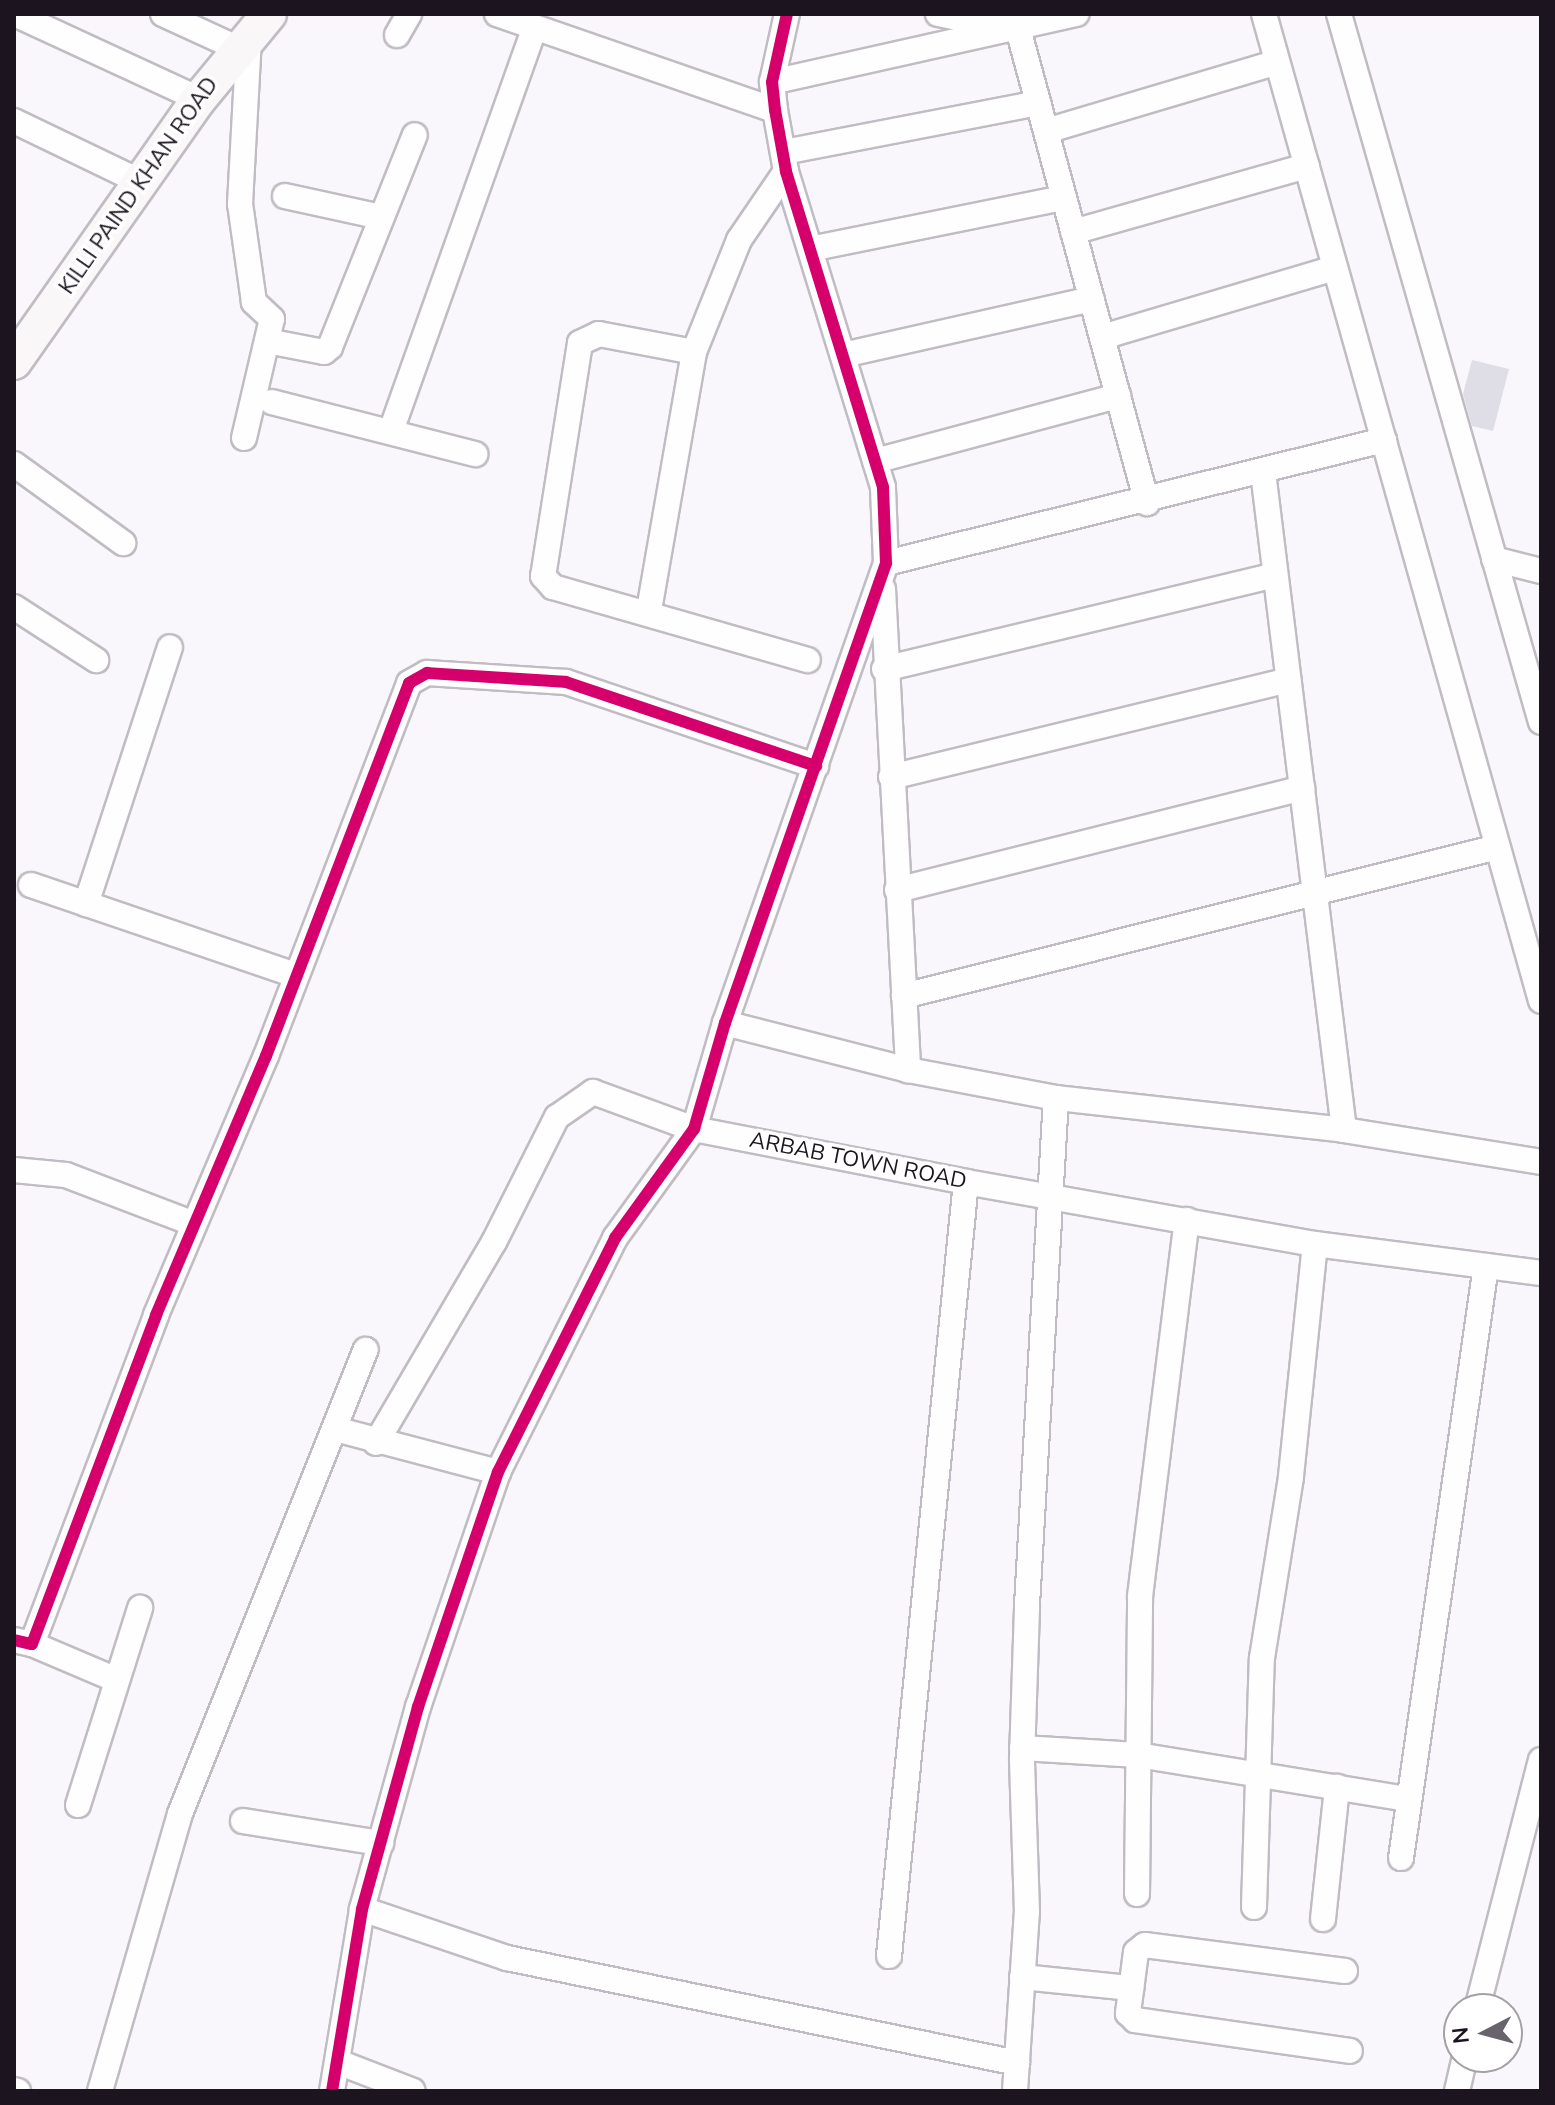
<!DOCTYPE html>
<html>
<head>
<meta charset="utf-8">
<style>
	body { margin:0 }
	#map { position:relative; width:1555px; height:2105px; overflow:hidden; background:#f9f7fb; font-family:"Nunito Sans",sans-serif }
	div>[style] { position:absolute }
	.building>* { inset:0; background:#dfdee6 }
	.roads { filter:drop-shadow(2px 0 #c1bcc3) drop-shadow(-2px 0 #c1bcc3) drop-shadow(0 2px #c1bcc3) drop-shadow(0 -2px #c1bcc3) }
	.street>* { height:24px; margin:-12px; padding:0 12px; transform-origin:12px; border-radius:12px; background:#fefefe }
	.secondary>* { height:34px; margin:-17px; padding:0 17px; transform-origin:17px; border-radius:17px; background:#f9f7f8 }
	.cycleway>* { height:12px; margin:-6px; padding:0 6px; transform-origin:6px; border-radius:6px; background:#d6006c }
	span { translate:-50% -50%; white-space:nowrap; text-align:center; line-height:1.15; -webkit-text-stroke:7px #fff; paint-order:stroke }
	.street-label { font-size:22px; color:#1c151f }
	.frame { position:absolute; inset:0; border:16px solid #1c151f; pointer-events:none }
	.north { position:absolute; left:1443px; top:1993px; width:80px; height:80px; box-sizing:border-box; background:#fff; border:2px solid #a4a1a5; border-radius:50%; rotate:264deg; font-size:22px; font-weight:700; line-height:32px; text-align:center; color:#1c151f }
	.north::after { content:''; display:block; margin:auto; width:28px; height:36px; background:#69646c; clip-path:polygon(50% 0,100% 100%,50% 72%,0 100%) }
</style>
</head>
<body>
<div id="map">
	<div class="building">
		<div style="clip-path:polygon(1472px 360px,1509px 369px,1493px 431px,1472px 426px,1463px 394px)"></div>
	</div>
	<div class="roads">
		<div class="street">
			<div style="left:163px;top:14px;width:81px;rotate:24.7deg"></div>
			<div style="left:497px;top:14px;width:294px;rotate:19.1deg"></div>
			<div style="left:938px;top:14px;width:69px;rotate:11.6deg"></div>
			<div style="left:1014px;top:14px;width:507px;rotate:74.78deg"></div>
			<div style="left:1264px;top:14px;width:1025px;rotate:74.32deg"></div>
			<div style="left:1339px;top:14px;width:736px;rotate:74.08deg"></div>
			<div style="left:17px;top:15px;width:200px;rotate:24.8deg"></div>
			<div style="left:397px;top:35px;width:24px;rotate:-60deg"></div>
			<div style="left:772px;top:82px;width:312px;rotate:-12.6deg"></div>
			<div style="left:14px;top:121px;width:141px;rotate:25.7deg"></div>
			<div style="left:1046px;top:131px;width:241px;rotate:-16.6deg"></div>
			<div style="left:784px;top:152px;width:259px;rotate:-10.9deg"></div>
			<div style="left:285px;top:196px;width:98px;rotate:12.3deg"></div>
			<div style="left:1073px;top:232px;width:243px;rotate:-15.8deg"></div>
			<div style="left:810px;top:249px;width:259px;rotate:-11.4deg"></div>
			<div style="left:1102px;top:337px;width:243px;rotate:-16.5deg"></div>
			<div style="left:267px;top:341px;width:58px;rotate:10.9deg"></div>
			<div style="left:324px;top:352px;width:8px;rotate:-40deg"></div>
			<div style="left:330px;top:347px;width:228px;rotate:-68.2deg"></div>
			<div style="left:694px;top:352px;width:97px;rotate:-169.3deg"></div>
			<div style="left:599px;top:334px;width:21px;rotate:155deg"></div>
			<div style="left:580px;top:343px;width:236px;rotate:99deg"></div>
			<div style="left:543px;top:576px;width:15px;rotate:48deg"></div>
			<div style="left:553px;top:587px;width:265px;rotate:16deg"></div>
			<div style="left:843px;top:355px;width:255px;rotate:-12.7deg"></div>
			<div style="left:272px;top:402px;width:210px;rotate:14.4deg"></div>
			<div style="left:391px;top:431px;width:427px;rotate:-70.4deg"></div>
			<div style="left:244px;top:438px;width:122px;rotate:-76.8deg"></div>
			<div style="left:272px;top:319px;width:25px;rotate:-137deg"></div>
			<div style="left:254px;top:302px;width:99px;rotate:-98.1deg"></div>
			<div style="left:240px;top:204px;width:166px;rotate:-86.9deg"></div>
			<div style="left:875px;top:461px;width:252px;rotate:-15deg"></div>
			<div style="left:14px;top:464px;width:135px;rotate:35.9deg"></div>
			<div style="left:1263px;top:472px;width:663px;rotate:82.98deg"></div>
			<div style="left:1494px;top:559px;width:49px;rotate:14.3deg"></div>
			<div style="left:886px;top:563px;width:513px;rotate:-13.87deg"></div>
			<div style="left:883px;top:589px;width:482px;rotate:87deg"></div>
			<div style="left:14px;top:607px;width:98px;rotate:32.9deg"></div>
			<div style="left:649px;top:610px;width:262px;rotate:-80.1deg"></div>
			<div style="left:694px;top:352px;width:121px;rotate:-68.1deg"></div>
			<div style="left:739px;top:240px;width:83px;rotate:-55.7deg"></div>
			<div style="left:884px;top:669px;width:402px;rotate:-13.5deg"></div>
			<div style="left:891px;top:777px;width:409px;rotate:-13.7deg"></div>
			<div style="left:31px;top:885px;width:280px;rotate:18.8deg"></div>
			<div style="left:897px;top:890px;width:418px;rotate:-14.1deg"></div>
			<div style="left:86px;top:904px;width:270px;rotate:-71.9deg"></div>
			<div style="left:904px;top:996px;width:611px;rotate:-14.1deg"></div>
			<div style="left:725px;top:1023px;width:189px;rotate:14.4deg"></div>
			<div style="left:908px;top:1070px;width:151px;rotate:10.7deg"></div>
			<div style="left:1056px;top:1098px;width:290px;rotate:6.3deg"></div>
			<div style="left:1344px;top:1130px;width:200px;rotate:9.2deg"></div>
			<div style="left:14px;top:1170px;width:52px;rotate:5.5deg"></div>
			<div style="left:66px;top:1175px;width:137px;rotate:20.9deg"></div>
			<div style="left:335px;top:1429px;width:169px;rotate:14.8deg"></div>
			<div style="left:376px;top:1443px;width:233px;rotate:-59.6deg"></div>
			<div style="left:494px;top:1242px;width:140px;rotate:-63.3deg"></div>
			<div style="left:557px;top:1117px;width:44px;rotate:-34.8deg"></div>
			<div style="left:593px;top:1092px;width:108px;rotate:20.1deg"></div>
			<div style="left:694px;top:1129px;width:277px;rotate:11deg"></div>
			<div style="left:966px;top:1182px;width:354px;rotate:10.1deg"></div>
			<div style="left:1315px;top:1244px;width:228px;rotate:7.3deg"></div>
			<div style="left:14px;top:1640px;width:18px;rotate:13deg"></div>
			<div style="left:32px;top:1644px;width:352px;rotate:-69.3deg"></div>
			<div style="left:156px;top:1315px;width:281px;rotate:-67deg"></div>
			<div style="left:266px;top:1056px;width:399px;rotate:-69deg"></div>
			<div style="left:409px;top:683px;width:21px;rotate:-29deg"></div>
			<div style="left:427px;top:673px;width:139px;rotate:3.7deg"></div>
			<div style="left:566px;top:682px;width:264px;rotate:18.6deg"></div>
			<div style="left:32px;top:1644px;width:92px;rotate:23deg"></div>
			<div style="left:1022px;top:1748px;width:116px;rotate:3.5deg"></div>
			<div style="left:1138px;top:1755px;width:274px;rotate:9.3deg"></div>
			<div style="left:78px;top:1805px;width:207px;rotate:-72.5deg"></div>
			<div style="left:243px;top:1821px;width:140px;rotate:9.1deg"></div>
			<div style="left:1401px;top:1858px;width:598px;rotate:-81.83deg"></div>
			<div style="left:1137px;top:1894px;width:298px;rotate:-89.4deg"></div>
			<div style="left:1140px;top:1596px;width:379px;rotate:-82.9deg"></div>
			<div style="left:1254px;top:1907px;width:249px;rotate:-88.2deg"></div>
			<div style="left:1262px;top:1658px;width:184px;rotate:-80.9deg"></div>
			<div style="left:1291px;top:1476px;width:233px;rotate:-84.1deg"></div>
			<div style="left:362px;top:1909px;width:153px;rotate:18.7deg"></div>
			<div style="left:507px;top:1958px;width:521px;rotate:11.63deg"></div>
			<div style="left:1323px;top:1919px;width:133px;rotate:-83.9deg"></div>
			<div style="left:889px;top:1956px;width:778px;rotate:-84.32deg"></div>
			<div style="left:1345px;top:1971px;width:202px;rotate:-172.6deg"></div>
			<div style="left:1145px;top:1945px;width:11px;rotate:142deg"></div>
			<div style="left:1136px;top:1952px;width:62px;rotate:97.5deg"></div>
			<div style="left:1128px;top:2013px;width:10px;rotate:45deg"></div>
			<div style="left:1135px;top:2020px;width:217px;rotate:8.2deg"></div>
			<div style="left:1022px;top:1977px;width:110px;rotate:5.8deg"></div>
			<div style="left:1477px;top:2009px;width:257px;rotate:-75.6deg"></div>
			<div style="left:338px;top:2062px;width:80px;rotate:21.1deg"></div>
			<div style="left:14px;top:2090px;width:4px;rotate:14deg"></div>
			<div style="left:100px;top:2091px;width:288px;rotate:-73.9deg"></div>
			<div style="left:180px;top:1814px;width:500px;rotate:-68.2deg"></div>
			<div style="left:332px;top:2091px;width:184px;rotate:-80.6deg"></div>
			<div style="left:362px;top:1909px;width:210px;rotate:-74.5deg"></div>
			<div style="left:418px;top:1707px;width:248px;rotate:-71.2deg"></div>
			<div style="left:498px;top:1472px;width:262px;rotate:-63.4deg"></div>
			<div style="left:615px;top:1238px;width:135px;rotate:-54.1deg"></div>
			<div style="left:694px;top:1129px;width:110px;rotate:-73.7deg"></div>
			<div style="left:725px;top:1023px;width:487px;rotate:-70.7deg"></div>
			<div style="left:886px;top:563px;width:76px;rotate:-92.3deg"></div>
			<div style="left:883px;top:487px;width:331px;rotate:-107.1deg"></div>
			<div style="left:786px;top:171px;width:62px;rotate:-100.2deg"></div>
			<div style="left:775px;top:110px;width:28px;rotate:-96deg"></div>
			<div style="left:772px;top:82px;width:70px;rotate:-77.6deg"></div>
			<div style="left:1015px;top:2091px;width:179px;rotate:-86.2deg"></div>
			<div style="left:1027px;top:1912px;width:153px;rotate:-91.9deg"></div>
			<div style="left:1022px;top:1759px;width:154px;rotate:-88.1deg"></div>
			<div style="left:1027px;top:1605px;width:508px;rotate:-86.73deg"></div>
			<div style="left:1457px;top:2091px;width:35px;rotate:-77deg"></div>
		</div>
		<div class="secondary">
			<div style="left:14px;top:362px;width:322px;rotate:-54.9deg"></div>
			<div style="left:199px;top:99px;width:110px;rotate:-50.5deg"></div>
		</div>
	</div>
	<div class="cycleway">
		<div style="left:14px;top:1640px;width:18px;rotate:13deg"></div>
		<div style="left:32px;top:1644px;width:352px;rotate:-69.3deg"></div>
		<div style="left:156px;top:1315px;width:281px;rotate:-67deg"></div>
		<div style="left:266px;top:1056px;width:399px;rotate:-69deg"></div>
		<div style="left:409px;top:683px;width:21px;rotate:-29deg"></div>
		<div style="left:427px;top:673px;width:139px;rotate:3.7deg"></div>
		<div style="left:566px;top:682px;width:264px;rotate:18.6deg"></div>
		<div style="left:332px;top:2091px;width:184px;rotate:-80.6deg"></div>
		<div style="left:362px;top:1909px;width:210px;rotate:-74.5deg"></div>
		<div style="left:418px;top:1707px;width:248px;rotate:-71.2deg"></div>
		<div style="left:498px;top:1472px;width:262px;rotate:-63.4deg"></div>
		<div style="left:615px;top:1238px;width:135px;rotate:-54.1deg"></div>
		<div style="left:694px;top:1129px;width:110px;rotate:-73.7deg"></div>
		<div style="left:725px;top:1023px;width:487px;rotate:-70.7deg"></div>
		<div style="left:886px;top:563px;width:76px;rotate:-92.3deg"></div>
		<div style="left:883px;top:487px;width:331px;rotate:-107.1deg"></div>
		<div style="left:786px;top:171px;width:62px;rotate:-100.2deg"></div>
		<div style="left:775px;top:110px;width:28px;rotate:-96deg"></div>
		<div style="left:772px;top:82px;width:70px;rotate:-77.6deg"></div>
	</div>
	<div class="street-label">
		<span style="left:139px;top:186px;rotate:-55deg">KILLI PAIND KHAN ROAD</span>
		<span style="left:858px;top:1161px;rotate:11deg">ARBAB TOWN ROAD</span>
	</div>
	<div class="frame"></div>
	<div class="north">N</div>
</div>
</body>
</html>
